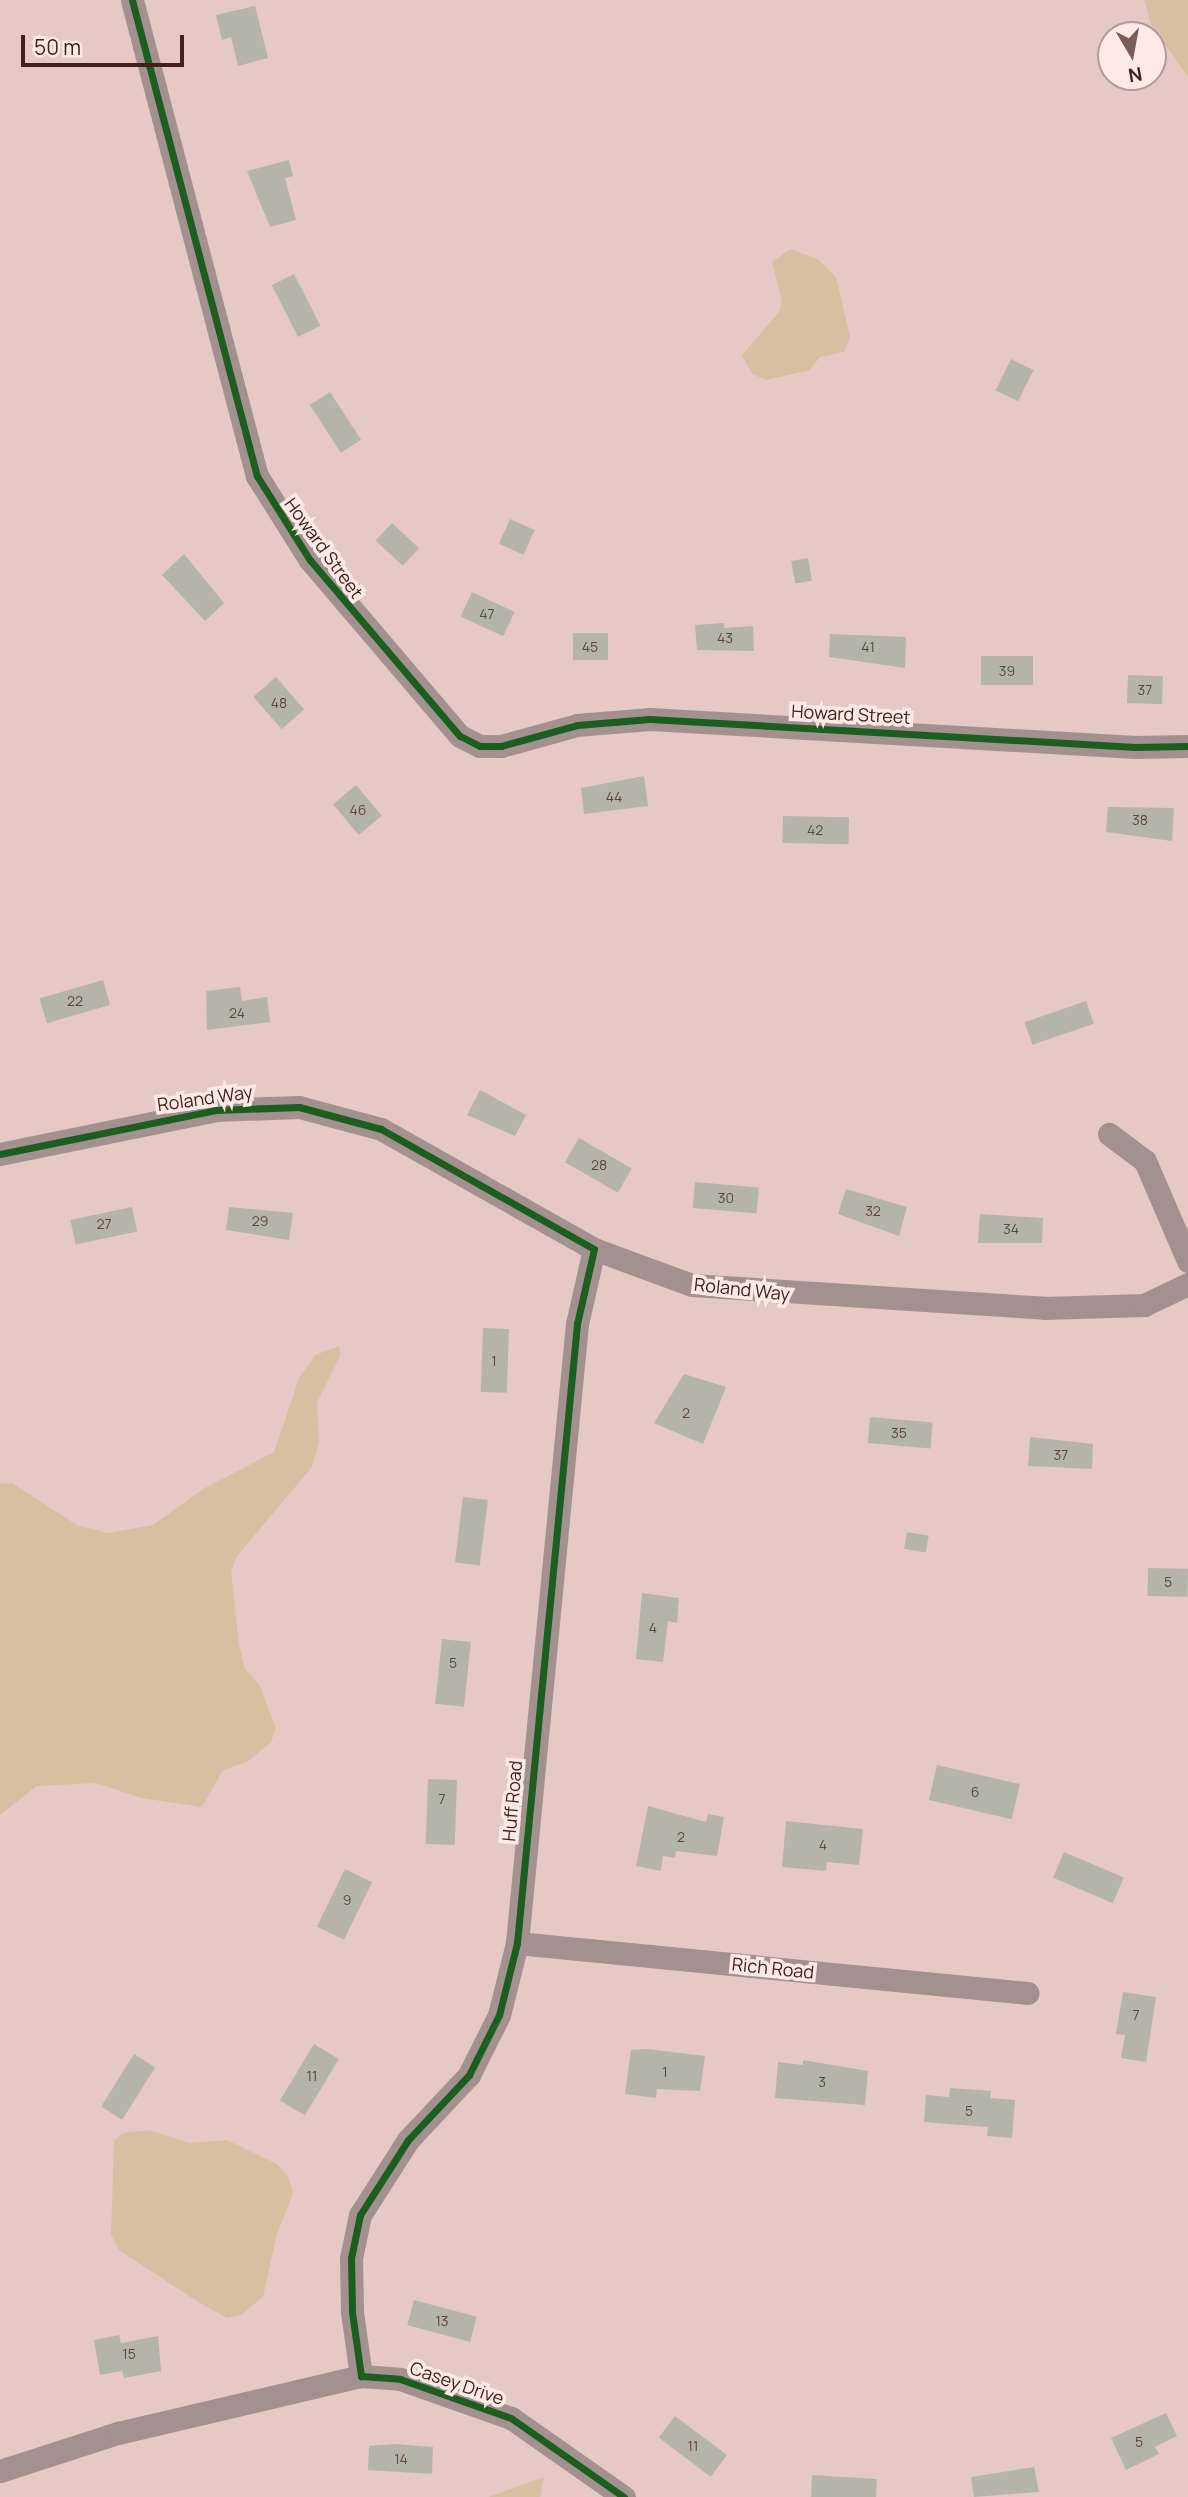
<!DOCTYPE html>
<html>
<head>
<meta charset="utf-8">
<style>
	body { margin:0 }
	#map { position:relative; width:1188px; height:2497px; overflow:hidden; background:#e6c9c4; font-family:Manrope,sans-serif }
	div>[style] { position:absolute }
	.green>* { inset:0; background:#d7c0a2 }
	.building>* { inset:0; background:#b4b5a8; transform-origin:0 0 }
	.street>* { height:23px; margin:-11.5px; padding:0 11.5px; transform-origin:11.5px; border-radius:11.5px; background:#a2918e }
	.cycleway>* { height:7px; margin:-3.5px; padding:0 3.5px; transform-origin:3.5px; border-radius:3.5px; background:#1b5e20 }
	span { translate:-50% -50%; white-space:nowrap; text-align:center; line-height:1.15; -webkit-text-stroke:7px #fdeae6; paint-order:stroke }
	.number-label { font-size:14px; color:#5e463e }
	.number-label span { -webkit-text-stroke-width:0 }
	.street-label { font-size:18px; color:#42211b }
	.north { position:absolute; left:1097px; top:21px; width:70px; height:70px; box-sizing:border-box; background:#fdeae6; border:2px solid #b29a95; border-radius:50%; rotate:170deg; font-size:19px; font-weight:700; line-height:28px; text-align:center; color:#42211b }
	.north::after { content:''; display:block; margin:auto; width:24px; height:32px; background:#7b5c56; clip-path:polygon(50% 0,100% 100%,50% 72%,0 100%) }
	.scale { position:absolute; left:21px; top:35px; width:163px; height:32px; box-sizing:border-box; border:4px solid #42211b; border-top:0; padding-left:9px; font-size:21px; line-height:24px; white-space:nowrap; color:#42211b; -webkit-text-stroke:5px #fdeae6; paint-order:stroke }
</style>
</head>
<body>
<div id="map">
	<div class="green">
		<div style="clip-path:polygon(1144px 0,1188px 0,1188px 77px,1152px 26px)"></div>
		<div style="clip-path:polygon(791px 249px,819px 260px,836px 277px,850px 337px,844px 352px,820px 357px,810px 370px,766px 380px,752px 374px,742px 355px,779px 312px,782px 301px,772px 262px)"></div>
		<div style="clip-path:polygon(339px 1346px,340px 1356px,317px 1403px,319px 1443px,312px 1467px,237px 1556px,231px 1572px,239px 1645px,245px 1669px,259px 1684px,276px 1728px,271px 1742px,247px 1762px,223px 1770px,202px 1807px,141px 1798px,96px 1783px,37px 1786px,0 1815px,0 1484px,12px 1483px,77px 1525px,108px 1533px,153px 1525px,203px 1489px,274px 1452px,299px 1378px,315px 1355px)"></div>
		<div style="clip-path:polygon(149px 2130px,190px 2143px,227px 2140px,277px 2164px,288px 2176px,293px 2194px,277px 2234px,263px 2297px,241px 2315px,227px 2318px,198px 2302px,119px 2250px,111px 2235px,114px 2141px,122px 2133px)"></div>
		<div style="clip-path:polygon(544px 2477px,540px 2497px,488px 2497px)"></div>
	</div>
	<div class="building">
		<div style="clip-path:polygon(255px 6px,268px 58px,238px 66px,231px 37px,222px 40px,216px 15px)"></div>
		<div style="clip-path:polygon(289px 160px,293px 176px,285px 178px,296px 220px,270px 227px,247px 171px)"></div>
		<div style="left:294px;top:274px;width:58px;height:25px;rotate:63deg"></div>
		<div style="left:1011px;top:359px;width:25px;height:35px;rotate:26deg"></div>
		<div style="left:330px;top:392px;width:57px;height:24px;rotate:57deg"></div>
		<div style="left:510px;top:519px;width:27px;height:27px;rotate:24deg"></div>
		<div style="left:392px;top:523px;width:37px;height:24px;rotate:43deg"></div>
		<div style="clip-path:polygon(184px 554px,224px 603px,205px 621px,162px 575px)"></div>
		<div style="left:808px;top:558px;width:23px;height:17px;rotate:80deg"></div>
		<div style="left:472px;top:592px;width:47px;height:27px;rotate:25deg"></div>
		<div style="clip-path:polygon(724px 623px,724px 628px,753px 626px,754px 651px,697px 650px,695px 625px)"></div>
		<div style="left:573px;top:633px;width:35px;height:27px"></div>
		<div style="clip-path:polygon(830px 634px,906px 637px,905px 668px,829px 657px)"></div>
		<div style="left:981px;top:656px;width:52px;height:29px"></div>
		<div style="left:1128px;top:675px;width:35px;height:28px;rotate:2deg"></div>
		<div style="left:276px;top:677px;width:43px;height:30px;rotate:49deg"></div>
		<div style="clip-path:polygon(644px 776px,648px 806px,584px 814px,581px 788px)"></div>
		<div style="left:356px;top:785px;width:40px;height:30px;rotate:50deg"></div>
		<div style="clip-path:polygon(1108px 807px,1174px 808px,1172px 841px,1106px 832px)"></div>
		<div style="left:783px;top:816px;width:66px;height:27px;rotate:1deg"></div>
		<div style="left:103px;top:980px;width:26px;height:66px;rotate:74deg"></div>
		<div style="clip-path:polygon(240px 987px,242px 1001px,267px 997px,270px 1022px,207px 1030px,206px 991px)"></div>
		<div style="left:1086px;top:1001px;width:24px;height:65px;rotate:71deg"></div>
		<div style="clip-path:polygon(480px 1090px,526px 1115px,515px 1136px,467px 1115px)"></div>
		<div style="left:579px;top:1138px;width:61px;height:28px;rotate:30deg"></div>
		<div style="left:695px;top:1182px;width:64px;height:26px;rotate:5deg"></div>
		<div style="clip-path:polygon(846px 1189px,907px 1207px,899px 1236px,838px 1214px)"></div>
		<div style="left:132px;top:1207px;width:25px;height:63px;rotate:78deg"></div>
		<div style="clip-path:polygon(229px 1207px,293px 1213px,289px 1240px,226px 1230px)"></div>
		<div style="clip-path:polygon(980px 1214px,1043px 1218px,1042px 1243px,978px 1243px)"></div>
		<div style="left:483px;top:1328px;width:26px;height:64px;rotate:2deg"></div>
		<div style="clip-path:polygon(684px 1374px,726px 1387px,703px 1444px,654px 1423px)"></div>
		<div style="left:870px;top:1417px;width:63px;height:26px;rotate:5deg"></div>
		<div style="clip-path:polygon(1030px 1437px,1093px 1444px,1092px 1469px,1028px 1466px)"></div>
		<div style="left:463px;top:1497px;width:25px;height:66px;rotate:7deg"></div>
		<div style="left:907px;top:1532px;width:22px;height:17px;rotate:10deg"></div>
		<div style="left:1148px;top:1568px;width:40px;height:28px;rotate:1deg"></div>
		<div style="clip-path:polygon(642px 1593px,679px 1598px,677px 1623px,668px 1621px,663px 1662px,636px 1659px)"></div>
		<div style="left:442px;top:1639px;width:29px;height:65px;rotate:6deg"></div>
		<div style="left:937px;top:1765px;width:85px;height:36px;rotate:13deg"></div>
		<div style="left:428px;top:1779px;width:29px;height:65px;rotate:2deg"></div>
		<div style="clip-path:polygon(648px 1806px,706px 1822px,708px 1814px,724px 1817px,717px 1856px,676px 1851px,675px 1858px,663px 1856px,661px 1871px,636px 1866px)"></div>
		<div style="clip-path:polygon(786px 1821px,863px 1829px,859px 1865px,827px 1862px,826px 1871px,782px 1867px)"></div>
		<div style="left:1064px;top:1852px;width:65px;height:28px;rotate:23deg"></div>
		<div style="left:345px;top:1869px;width:30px;height:64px;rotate:26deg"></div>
		<div style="clip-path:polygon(1123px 1992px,1156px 1997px,1146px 2062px,1121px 2058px,1125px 2035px,1116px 2034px)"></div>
		<div style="left:314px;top:2044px;width:29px;height:66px;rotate:31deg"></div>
		<div style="clip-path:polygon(647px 2049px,705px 2056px,700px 2091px,657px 2089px,656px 2098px,625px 2094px,631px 2050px)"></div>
		<div style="left:134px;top:2054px;width:25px;height:62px;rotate:32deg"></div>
		<div style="clip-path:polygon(803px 2060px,868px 2071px,865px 2105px,775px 2098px,778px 2062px,803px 2065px)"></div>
		<div style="clip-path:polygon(950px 2088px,991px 2091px,990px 2098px,1015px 2100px,1012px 2138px,987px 2136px,988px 2127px,924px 2122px,926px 2095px,949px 2097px)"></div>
		<div style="left:414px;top:2300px;width:65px;height:26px;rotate:15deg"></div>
		<div style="clip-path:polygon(119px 2335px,121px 2343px,158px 2336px,161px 2371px,124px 2378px,122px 2371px,100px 2375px,94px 2340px)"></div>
		<div style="clip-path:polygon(1166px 2413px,1177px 2436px,1155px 2447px,1159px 2454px,1126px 2470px,1111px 2438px)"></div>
		<div style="left:675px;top:2416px;width:65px;height:27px;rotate:37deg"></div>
		<div style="clip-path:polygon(394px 2444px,433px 2447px,432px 2474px,368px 2470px,369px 2446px)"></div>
		<div style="clip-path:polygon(1034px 2467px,1039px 2492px,974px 2497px,971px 2477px)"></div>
		<div style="clip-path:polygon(812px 2475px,877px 2479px,876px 2497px,811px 2497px)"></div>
	</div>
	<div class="street">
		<div style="left:132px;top:0;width:492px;rotate:75.3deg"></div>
		<div style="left:257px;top:476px;width:99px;rotate:57.8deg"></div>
		<div style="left:310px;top:560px;width:231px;rotate:49.6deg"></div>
		<div style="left:460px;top:736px;width:22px;rotate:27deg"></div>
		<div style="left:480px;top:746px;width:21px"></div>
		<div style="left:501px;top:746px;width:79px;rotate:-15.4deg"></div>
		<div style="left:577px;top:725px;width:73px;rotate:-4.7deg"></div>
		<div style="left:650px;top:719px;width:486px;rotate:3.3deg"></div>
		<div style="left:1135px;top:747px;width:53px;rotate:-1.1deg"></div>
		<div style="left:1109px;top:1134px;width:45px;rotate:36.9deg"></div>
		<div style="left:1145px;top:1161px;width:109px;rotate:66.7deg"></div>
		<div style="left:0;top:1154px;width:220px;rotate:-11.5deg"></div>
		<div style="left:216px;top:1110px;width:83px;rotate:-2.1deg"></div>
		<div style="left:299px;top:1107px;width:85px;rotate:15deg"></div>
		<div style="left:381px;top:1129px;width:244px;rotate:29.4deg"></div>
		<div style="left:594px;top:1249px;width:104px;rotate:20.2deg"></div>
		<div style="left:692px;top:1285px;width:353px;rotate:3.7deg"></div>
		<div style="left:1044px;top:1308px;width:100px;rotate:-1.7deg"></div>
		<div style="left:1144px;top:1305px;width:49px;rotate:-25.5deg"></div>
		<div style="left:594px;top:1249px;width:77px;rotate:102.8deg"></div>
		<div style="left:577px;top:1324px;width:622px;rotate:95.54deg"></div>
		<div style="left:517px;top:1943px;width:74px;rotate:104deg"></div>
		<div style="left:499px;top:2015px;width:67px;rotate:116.6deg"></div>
		<div style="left:469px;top:2075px;width:89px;rotate:133.2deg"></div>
		<div style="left:408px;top:2140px;width:89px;rotate:122.6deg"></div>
		<div style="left:360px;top:2215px;width:44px;rotate:101.8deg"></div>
		<div style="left:351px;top:2258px;width:54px;rotate:88.9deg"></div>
		<div style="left:352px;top:2312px;width:65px;rotate:82deg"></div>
		<div style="left:361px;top:2376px;width:39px;rotate:4deg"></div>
		<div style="left:400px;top:2379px;width:118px;rotate:19.4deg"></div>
		<div style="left:511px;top:2418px;width:138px;rotate:35deg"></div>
		<div style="left:517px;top:1943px;width:513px;rotate:5.59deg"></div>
		<div style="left:0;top:2471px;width:124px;rotate:-17.9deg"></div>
		<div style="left:118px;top:2433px;width:250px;rotate:-13.2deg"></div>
	</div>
	<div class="cycleway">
		<div style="left:132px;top:0;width:492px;rotate:75.3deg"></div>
		<div style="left:257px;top:476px;width:99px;rotate:57.8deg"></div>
		<div style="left:310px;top:560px;width:231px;rotate:49.6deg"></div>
		<div style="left:460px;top:736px;width:22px;rotate:27deg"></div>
		<div style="left:480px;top:746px;width:21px"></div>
		<div style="left:501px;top:746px;width:79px;rotate:-15.4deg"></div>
		<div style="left:577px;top:725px;width:73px;rotate:-4.7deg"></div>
		<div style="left:650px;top:719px;width:486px;rotate:3.3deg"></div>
		<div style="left:1135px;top:747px;width:53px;rotate:-1.1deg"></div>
		<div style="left:0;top:1154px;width:220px;rotate:-11.5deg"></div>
		<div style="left:216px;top:1110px;width:83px;rotate:-2.1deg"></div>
		<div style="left:299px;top:1107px;width:85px;rotate:15deg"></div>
		<div style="left:381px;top:1129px;width:244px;rotate:29.4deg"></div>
		<div style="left:594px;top:1249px;width:77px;rotate:102.8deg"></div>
		<div style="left:577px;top:1324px;width:622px;rotate:95.54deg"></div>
		<div style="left:517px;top:1943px;width:74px;rotate:104deg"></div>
		<div style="left:499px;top:2015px;width:67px;rotate:116.6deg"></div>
		<div style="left:469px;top:2075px;width:89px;rotate:133.2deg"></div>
		<div style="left:408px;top:2140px;width:89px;rotate:122.6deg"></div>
		<div style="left:360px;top:2215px;width:44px;rotate:101.8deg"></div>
		<div style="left:351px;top:2258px;width:54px;rotate:88.9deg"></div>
		<div style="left:352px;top:2312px;width:65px;rotate:82deg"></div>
		<div style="left:361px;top:2376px;width:39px;rotate:4deg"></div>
		<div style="left:400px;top:2379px;width:118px;rotate:19.4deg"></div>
		<div style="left:511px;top:2418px;width:138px;rotate:35deg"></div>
	</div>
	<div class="number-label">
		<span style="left:487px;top:614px">47</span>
		<span style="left:725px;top:638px">43</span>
		<span style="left:590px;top:647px">45</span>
		<span style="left:868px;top:647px">41</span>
		<span style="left:1007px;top:671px">39</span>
		<span style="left:1145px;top:690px">37</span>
		<span style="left:279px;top:703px">48</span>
		<span style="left:614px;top:797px">44</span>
		<span style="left:358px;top:810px">46</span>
		<span style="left:1140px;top:820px">38</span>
		<span style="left:815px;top:830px">42</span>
		<span style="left:75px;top:1001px">22</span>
		<span style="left:237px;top:1013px">24</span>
		<span style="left:599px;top:1165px">28</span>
		<span style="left:726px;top:1198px">30</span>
		<span style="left:873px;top:1211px">32</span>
		<span style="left:260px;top:1221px">29</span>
		<span style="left:104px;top:1224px">27</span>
		<span style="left:1011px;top:1229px">34</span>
		<span style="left:494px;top:1361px">1</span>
		<span style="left:686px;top:1413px">2</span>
		<span style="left:899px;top:1433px">35</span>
		<span style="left:1061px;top:1455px">37</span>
		<span style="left:1168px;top:1582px">5</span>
		<span style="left:653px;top:1628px">4</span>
		<span style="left:453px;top:1663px">5</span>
		<span style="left:975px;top:1792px">6</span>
		<span style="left:442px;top:1799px">7</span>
		<span style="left:681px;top:1837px">2</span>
		<span style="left:823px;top:1845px">4</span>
		<span style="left:347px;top:1900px">9</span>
		<span style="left:1136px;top:2015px">7</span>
		<span style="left:665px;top:2072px">1</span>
		<span style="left:312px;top:2076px">11</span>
		<span style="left:822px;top:2082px">3</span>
		<span style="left:969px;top:2111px">5</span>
		<span style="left:442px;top:2321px">13</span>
		<span style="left:129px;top:2354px">15</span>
		<span style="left:1139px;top:2442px">5</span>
		<span style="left:693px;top:2446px">11</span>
		<span style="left:401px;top:2459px">14</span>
	</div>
	<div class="street-label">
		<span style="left:324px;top:548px;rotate:54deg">Howard Street</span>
		<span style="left:851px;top:714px;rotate:3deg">Howard Street</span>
		<span style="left:205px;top:1098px;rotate:-8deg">Roland Way</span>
		<span style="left:742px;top:1289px;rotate:6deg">Roland Way</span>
		<span style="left:512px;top:1801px;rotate:-85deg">Huff Road</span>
		<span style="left:773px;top:1968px;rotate:6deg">Rich Road</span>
		<span style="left:457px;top:2383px;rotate:19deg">Casey Drive</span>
	</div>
	<div class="north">N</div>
	<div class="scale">50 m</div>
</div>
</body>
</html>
